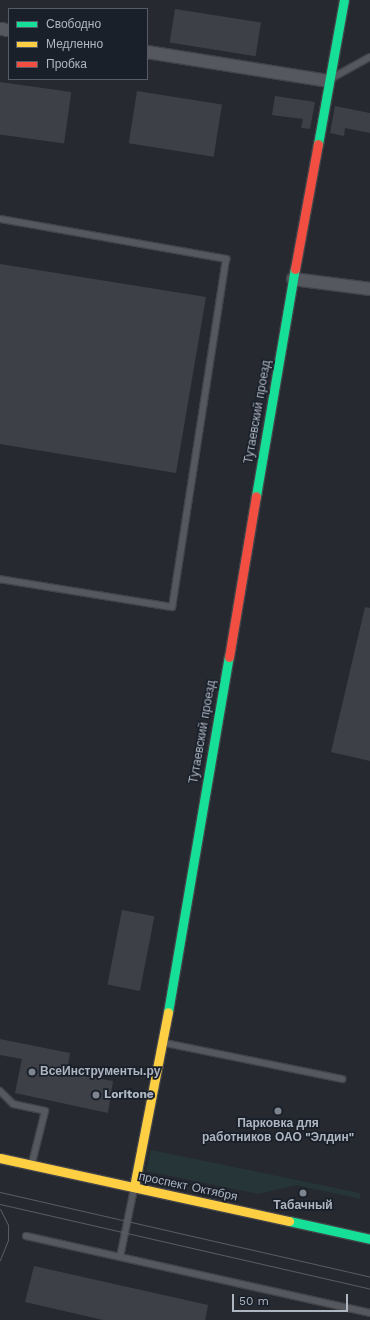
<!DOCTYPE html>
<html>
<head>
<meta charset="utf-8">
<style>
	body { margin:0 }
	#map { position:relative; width:370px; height:1320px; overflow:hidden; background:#262a30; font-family:"Work Sans",sans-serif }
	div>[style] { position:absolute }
	.green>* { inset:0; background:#263537 }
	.building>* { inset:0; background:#3d4147; transform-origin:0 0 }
	.roads { filter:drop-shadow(1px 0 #424449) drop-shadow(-1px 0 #424449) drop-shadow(0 1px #424449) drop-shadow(0 -1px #424449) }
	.lane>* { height:6px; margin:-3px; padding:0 3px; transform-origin:3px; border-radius:3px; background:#55585e }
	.street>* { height:12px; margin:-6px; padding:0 6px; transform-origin:6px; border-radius:6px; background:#55585e }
	.fast>* { height:9px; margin:-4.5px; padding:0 4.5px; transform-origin:4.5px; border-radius:4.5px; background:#16e098 }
	.slow>* { height:9px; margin:-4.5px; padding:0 4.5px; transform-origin:4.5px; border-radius:4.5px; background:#ffcf43 }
	.jam>* { height:9px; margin:-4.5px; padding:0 4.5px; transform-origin:4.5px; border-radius:4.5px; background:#f24e42 }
	.tram>* { height:1px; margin:-0.5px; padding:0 0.5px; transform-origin:0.5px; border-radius:0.5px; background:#585c62 }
	.dots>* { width:11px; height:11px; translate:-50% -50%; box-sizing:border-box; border:2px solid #1a202a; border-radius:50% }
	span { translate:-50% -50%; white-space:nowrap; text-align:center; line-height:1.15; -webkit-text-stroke:3.5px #1a202a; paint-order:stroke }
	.street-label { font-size:12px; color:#aeb6c2 }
	.poi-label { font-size:12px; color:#aeb6c2; font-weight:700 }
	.left { translate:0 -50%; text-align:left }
	.legend { position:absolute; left:8px; top:8px; width:140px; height:72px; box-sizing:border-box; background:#1a202a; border:1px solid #555c67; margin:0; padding:5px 7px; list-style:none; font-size:12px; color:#aeb6c2 }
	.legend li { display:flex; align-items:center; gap:8px; height:20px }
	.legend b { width:20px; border:1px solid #555c67 }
	.scale { position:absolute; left:232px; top:1294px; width:116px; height:18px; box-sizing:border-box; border:2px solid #aeb6c2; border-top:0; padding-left:5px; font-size:12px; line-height:14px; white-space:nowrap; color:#aeb6c2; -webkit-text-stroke:3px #1a202a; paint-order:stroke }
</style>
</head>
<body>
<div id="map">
	<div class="green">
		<div style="clip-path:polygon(151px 1150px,360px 1193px,360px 1199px,296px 1185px,258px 1194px,146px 1171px)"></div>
	</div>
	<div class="building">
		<div style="left:175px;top:9px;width:87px;height:34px;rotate:9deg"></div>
		<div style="left:0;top:82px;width:72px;height:52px;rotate:8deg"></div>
		<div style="left:137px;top:91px;width:86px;height:53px;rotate:9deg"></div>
		<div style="clip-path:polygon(275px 96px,315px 102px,310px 129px,301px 128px,303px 119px,272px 115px)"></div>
		<div style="clip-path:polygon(335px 106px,370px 113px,370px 133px,345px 128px,344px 136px,330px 133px)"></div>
		<div style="clip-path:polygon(0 264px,206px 297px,176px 473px,0 444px)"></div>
		<div style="clip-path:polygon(365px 607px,370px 608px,370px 761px,331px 752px)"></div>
		<div style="left:122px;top:910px;width:33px;height:76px;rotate:11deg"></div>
		<div style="clip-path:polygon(0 1039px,70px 1053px,67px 1073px,113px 1081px,108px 1113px,15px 1093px,22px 1059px,0 1055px)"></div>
		<div style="clip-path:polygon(34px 1266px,208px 1305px,205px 1320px,103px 1320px,25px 1302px)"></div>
	</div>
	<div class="roads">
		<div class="lane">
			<div style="left:332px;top:78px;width:43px;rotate:-28.9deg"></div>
			<div style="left:0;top:219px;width:230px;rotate:10deg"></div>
			<div style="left:226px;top:259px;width:352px;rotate:98.8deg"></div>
			<div style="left:172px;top:607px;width:174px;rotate:-170.8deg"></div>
			<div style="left:165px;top:1043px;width:181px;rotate:11.5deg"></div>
			<div style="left:0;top:1091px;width:18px;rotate:45deg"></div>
			<div style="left:13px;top:1104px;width:33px;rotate:12deg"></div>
			<div style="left:45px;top:1111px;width:54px;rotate:104deg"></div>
			<div style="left:26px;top:1236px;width:353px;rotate:12.6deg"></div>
			<div style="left:120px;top:1257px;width:69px;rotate:-78.4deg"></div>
		</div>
		<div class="street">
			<div style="left:0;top:29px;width:9px;rotate:6deg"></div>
			<div style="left:147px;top:52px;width:183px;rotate:9.1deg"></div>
			<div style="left:293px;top:279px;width:78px;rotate:7.4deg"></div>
		</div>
		<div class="fast">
			<div style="left:318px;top:144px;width:146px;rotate:-79.8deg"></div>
			<div style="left:256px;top:496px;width:230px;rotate:-80.3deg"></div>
			<div style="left:168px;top:1012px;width:360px;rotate:-80.3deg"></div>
			<div style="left:289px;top:1221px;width:83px;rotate:12.5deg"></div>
		</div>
		<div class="slow">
			<div style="left:0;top:1158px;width:296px;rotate:12.3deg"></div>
			<div style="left:134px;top:1187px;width:178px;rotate:-79deg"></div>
		</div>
		<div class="jam">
			<div style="left:295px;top:269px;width:127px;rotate:-79.6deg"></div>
			<div style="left:229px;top:657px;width:163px;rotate:-80.5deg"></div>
		</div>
	</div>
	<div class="tram">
		<div style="left:0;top:1192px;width:380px;rotate:12.9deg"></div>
		<div style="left:0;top:1204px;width:380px;rotate:12.9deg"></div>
		<div style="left:0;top:1209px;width:18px;rotate:63deg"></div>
		<div style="left:8px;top:1225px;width:15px;rotate:90deg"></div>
		<div style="left:8px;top:1240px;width:22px;rotate:112deg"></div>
	</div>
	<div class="dots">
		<div style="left:32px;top:1072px;background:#7e858f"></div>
		<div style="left:96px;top:1095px;background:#7e858f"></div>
		<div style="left:278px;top:1111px;background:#7e858f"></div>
		<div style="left:303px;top:1193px;background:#7e858f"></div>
	</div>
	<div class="street-label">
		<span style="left:258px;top:412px;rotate:-80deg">Тутаевский проезд</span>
		<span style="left:203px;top:732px;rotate:-80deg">Тутаевский проезд</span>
		<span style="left:188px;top:1187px;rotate:12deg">проспект Октября</span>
	</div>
	<div class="poi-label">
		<span class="left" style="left:40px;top:1072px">ВсеИнструменты.ру</span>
		<span class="left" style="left:104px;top:1095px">Loritone</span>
		<span style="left:278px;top:1131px">Парковка для<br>работников ОАО "Элдин"</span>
		<span style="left:303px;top:1206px">Табачный</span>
	</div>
	<ul class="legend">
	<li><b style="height:5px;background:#16e098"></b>Свободно</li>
	<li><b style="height:5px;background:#ffcf43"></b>Медленно</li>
	<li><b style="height:5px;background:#f24e42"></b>Пробка</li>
	</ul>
	<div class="scale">50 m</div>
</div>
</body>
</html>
